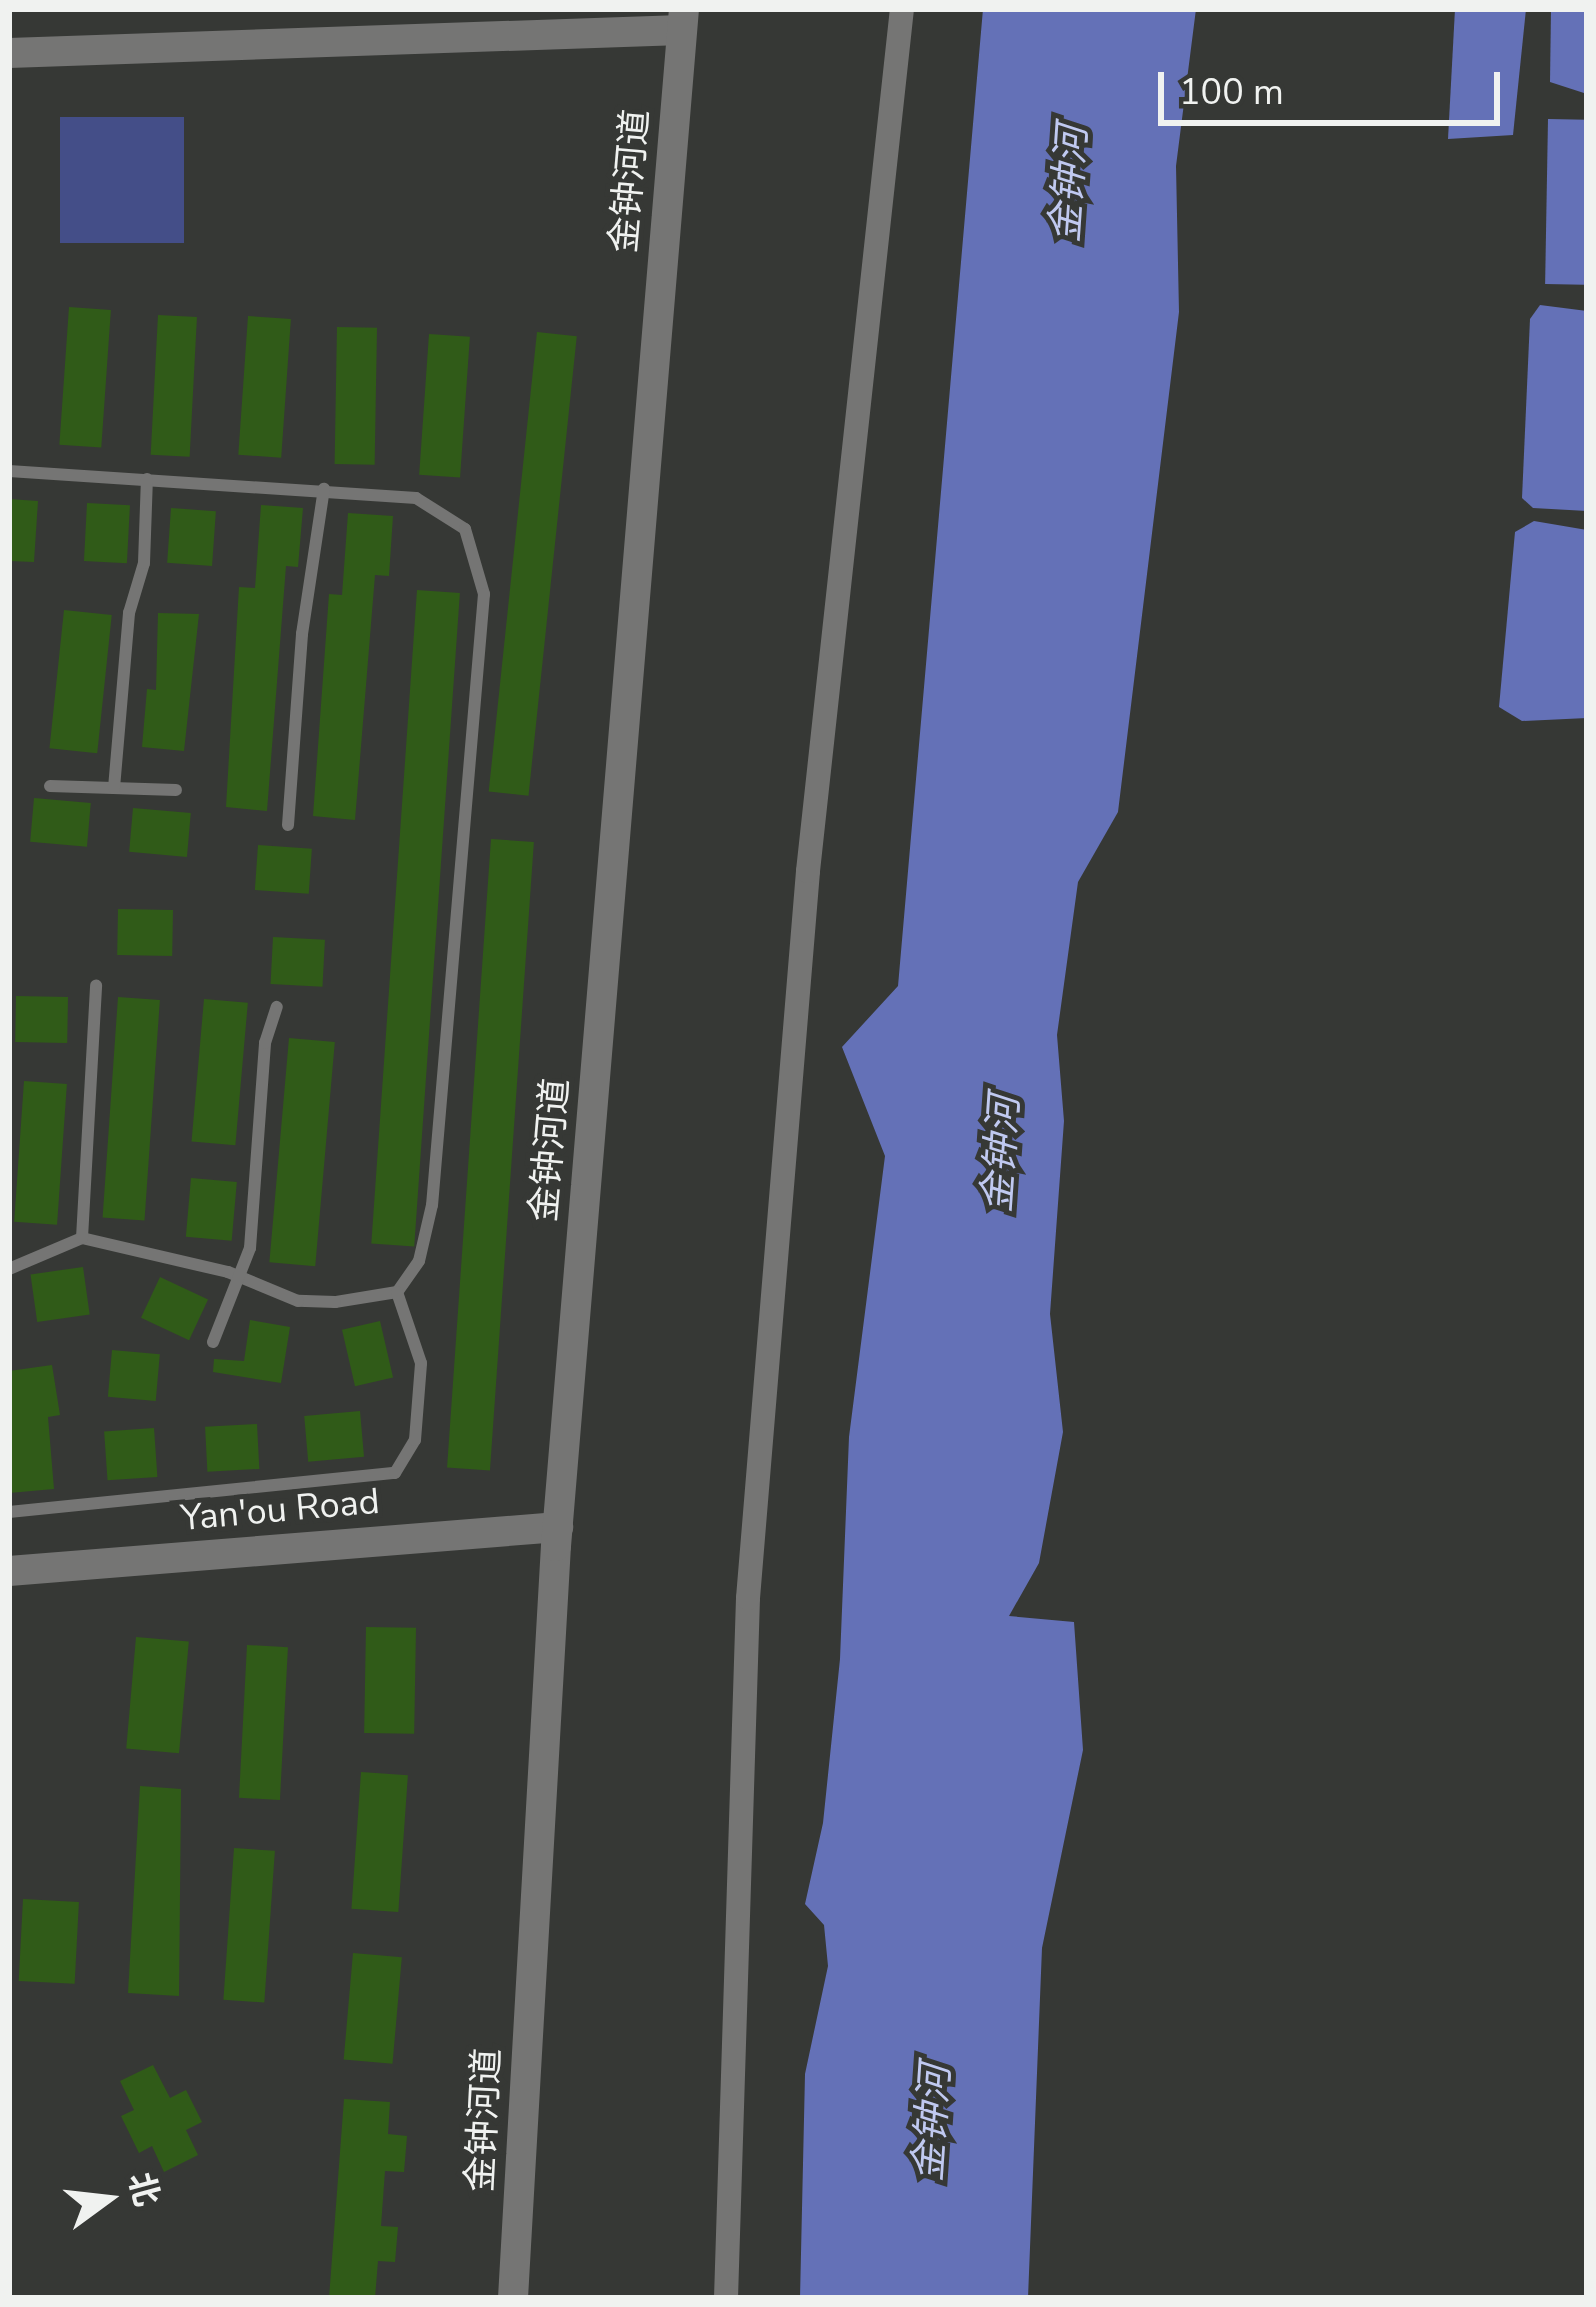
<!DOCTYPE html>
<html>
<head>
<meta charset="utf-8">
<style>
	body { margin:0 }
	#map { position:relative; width:1596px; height:2307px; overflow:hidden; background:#363835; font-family:"Nunito Sans","Noto Sans SC",sans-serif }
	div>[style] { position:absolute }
	.green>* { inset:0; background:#444e88; transform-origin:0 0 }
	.water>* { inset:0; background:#6471b7; transform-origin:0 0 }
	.building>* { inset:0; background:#305b18; transform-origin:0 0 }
	.service>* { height:12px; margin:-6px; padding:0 6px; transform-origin:6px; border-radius:6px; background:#757574 }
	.minor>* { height:24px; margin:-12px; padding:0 12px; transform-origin:12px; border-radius:12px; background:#757574 }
	.tertiary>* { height:30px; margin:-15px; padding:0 15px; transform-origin:15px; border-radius:15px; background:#757574 }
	span { translate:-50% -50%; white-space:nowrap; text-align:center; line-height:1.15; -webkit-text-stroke:10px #363835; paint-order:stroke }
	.street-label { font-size:36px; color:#f0f2f0 }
	.water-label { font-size:39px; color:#c0c9f0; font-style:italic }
	.frame { position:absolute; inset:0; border:12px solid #f0f2f0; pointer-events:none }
	.north { position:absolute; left:48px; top:2139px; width:120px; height:120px; -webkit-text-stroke:9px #363835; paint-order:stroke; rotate:75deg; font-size:33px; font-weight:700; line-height:48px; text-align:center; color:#f0f2f0 }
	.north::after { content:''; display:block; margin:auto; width:42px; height:54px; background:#f0f2f0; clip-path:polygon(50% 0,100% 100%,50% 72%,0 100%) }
	.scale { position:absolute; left:1158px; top:72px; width:342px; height:54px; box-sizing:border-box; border:6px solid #f0f2f0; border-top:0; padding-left:15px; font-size:36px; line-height:42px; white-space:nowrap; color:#f0f2f0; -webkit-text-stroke:9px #363835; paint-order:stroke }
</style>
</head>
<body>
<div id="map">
	<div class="green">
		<div style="left:60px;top:117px;width:124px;height:126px"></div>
	</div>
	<div class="water">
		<div style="clip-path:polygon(983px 9px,1196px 9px,1176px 166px,1179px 312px,1118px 812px,1078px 882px,1057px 1035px,1064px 1121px,1050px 1314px,1063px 1432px,1039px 1563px,1009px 1616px,1074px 1622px,1083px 1750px,1042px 1948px,1028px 2298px,800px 2298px,805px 2074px,828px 1966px,824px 1925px,805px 1904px,823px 1823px,840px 1659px,849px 1437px,885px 1156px,842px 1047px,898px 986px)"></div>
		<div style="clip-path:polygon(1455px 9px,1526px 9px,1513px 135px,1448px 139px)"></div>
		<div style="clip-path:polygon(1551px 9px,1587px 9px,1587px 94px,1550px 82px)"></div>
		<div style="left:1548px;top:119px;width:39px;height:165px;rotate:1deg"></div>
		<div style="clip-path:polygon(1540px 305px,1587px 311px,1587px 511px,1533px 508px,1522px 498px,1530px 319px)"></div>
		<div style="clip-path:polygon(1534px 521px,1587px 530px,1587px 718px,1522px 721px,1499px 707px,1515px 532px)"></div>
	</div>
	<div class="building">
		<div style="left:69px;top:307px;width:42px;height:138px;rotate:4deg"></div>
		<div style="left:158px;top:315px;width:39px;height:140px;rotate:3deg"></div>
		<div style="left:248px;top:316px;width:43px;height:139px;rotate:4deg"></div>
		<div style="left:337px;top:327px;width:40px;height:137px;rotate:1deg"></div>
		<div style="left:537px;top:332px;width:40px;height:462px;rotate:6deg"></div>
		<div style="left:429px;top:334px;width:41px;height:141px;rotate:4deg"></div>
		<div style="clip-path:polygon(9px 499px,38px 501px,34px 562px,9px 561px)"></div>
		<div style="left:87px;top:503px;width:43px;height:58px;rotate:3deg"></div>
		<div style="clip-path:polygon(261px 505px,303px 508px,298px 567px,286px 566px,267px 811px,226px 807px,239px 587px,255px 588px)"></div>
		<div style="left:171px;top:508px;width:45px;height:55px;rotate:4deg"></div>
		<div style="clip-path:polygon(348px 513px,393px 516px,389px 576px,375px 575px,355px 820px,313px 816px,329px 594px,342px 595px)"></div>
		<div style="left:417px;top:590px;width:43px;height:655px;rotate:4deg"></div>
		<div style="left:64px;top:610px;width:48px;height:139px;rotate:6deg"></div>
		<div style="clip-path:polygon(158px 613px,199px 614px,184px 751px,142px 747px,147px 689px,156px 690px)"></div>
		<div style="left:34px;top:798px;width:57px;height:44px;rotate:5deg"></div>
		<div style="left:133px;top:808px;width:58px;height:44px;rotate:5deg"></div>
		<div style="left:491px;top:839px;width:43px;height:630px;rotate:4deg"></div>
		<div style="left:258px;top:845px;width:54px;height:45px;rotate:4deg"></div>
		<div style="left:118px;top:909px;width:55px;height:46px;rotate:1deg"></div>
		<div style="left:273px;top:937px;width:52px;height:47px;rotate:3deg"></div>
		<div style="left:16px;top:996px;width:52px;height:46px;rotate:1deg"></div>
		<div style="left:118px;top:997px;width:42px;height:221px;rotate:4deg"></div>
		<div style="left:204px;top:999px;width:44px;height:143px;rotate:5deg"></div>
		<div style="left:289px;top:1038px;width:46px;height:225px;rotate:5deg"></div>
		<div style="left:24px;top:1081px;width:43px;height:141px;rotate:4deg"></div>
		<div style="left:191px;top:1178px;width:46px;height:59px;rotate:5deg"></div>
		<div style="left:83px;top:1267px;width:48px;height:53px;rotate:82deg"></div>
		<div style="left:160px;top:1277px;width:53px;height:45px;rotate:25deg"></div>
		<div style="clip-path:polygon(250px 1320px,290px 1327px,281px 1383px,213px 1372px,214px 1359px,244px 1361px)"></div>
		<div style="left:380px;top:1321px;width:58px;height:39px;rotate:77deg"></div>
		<div style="left:112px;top:1350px;width:48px;height:47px;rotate:5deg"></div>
		<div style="clip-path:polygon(52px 1365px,60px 1415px,48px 1417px,54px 1489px,9px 1493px,9px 1371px)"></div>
		<div style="left:360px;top:1411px;width:46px;height:56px;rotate:85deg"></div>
		<div style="left:257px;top:1424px;width:45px;height:52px;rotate:87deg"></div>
		<div style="left:154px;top:1428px;width:49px;height:50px;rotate:86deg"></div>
		<div style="left:366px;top:1627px;width:50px;height:106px;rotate:1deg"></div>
		<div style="left:136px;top:1637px;width:53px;height:112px;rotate:5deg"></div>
		<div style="left:247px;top:1645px;width:41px;height:153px;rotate:3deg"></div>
		<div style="left:361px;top:1772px;width:47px;height:137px;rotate:4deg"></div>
		<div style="clip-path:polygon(140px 1786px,181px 1789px,179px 1996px,128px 1993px)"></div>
		<div style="left:234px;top:1848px;width:41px;height:152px;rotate:4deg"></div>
		<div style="left:23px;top:1899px;width:56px;height:82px;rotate:3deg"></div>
		<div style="left:353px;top:1953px;width:49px;height:107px;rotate:5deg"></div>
		<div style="clip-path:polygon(153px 2065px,170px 2098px,186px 2090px,202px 2122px,186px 2130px,198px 2155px,164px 2172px,152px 2146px,139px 2153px,121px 2116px,134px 2110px,120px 2081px)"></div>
		<div style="clip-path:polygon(344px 2099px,390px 2102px,388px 2134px,407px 2136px,404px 2172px,385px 2171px,381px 2226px,398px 2227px,395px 2262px,378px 2261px,375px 2298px,329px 2298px)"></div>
	</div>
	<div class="service">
		<div style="left:9px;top:471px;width:408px;rotate:3.8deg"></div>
		<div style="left:416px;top:498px;width:58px;rotate:32.3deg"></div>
		<div style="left:465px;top:529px;width:68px;rotate:73.7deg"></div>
		<div style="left:484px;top:594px;width:613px;rotate:94.86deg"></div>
		<div style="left:432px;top:1205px;width:57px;rotate:103.1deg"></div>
		<div style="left:419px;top:1261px;width:38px;rotate:125deg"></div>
		<div style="left:397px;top:1292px;width:63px;rotate:170.8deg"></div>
		<div style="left:335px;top:1302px;width:37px;rotate:-178deg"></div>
		<div style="left:298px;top:1301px;width:76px;rotate:-157.5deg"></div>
		<div style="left:228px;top:1272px;width:150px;rotate:-166.9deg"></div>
		<div style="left:82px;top:1238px;width:79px;rotate:157deg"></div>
		<div style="left:50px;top:786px;width:126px;rotate:1.8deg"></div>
		<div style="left:114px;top:788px;width:176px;rotate:-85.1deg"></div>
		<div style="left:129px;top:613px;width:52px;rotate:-73.3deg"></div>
		<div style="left:144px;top:563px;width:84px;rotate:-88deg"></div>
		<div style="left:288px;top:825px;width:192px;rotate:-85.8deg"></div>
		<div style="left:302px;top:634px;width:147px;rotate:-81.4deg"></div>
		<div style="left:82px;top:1238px;width:253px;rotate:-86.8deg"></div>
		<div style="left:213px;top:1342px;width:101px;rotate:-68.5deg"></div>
		<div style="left:250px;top:1248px;width:206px;rotate:-85.8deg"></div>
		<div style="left:265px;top:1043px;width:38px;rotate:-72deg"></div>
		<div style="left:9px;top:1512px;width:388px;rotate:-5.8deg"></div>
		<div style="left:395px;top:1473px;width:39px;rotate:-59deg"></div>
		<div style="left:415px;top:1440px;width:77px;rotate:-85.5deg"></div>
		<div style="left:421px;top:1363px;width:75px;rotate:-108.7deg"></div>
	</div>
	<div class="minor">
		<div style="left:726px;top:2298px;width:700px;rotate:-88.2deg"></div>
		<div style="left:748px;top:1598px;width:729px;rotate:-85.28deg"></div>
		<div style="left:808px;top:871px;width:867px;rotate:-83.78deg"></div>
	</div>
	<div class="tertiary">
		<div style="left:9px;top:53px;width:673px;rotate:-1.96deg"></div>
		<div style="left:9px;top:1571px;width:551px;rotate:-4.58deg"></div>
		<div style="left:513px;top:2298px;width:753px;rotate:-86.73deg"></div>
		<div style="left:556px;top:1546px;width:1542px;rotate:-85.24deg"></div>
	</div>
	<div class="street-label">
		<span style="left:630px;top:181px;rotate:-85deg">金钟河道</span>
		<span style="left:550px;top:1150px;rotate:-85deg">金钟河道</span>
		<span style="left:280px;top:1510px;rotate:-5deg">Yan'ou Road</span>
		<span style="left:484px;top:2120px;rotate:-87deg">金钟河道</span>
	</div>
	<div class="water-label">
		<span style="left:1070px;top:184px;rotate:-86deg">金钟河</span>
		<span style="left:1002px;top:1154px;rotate:-86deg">金钟河</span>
		<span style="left:933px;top:2123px;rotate:-86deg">金钟河</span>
	</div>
	<div class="frame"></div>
	<div class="north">北</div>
	<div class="scale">100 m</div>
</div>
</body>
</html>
